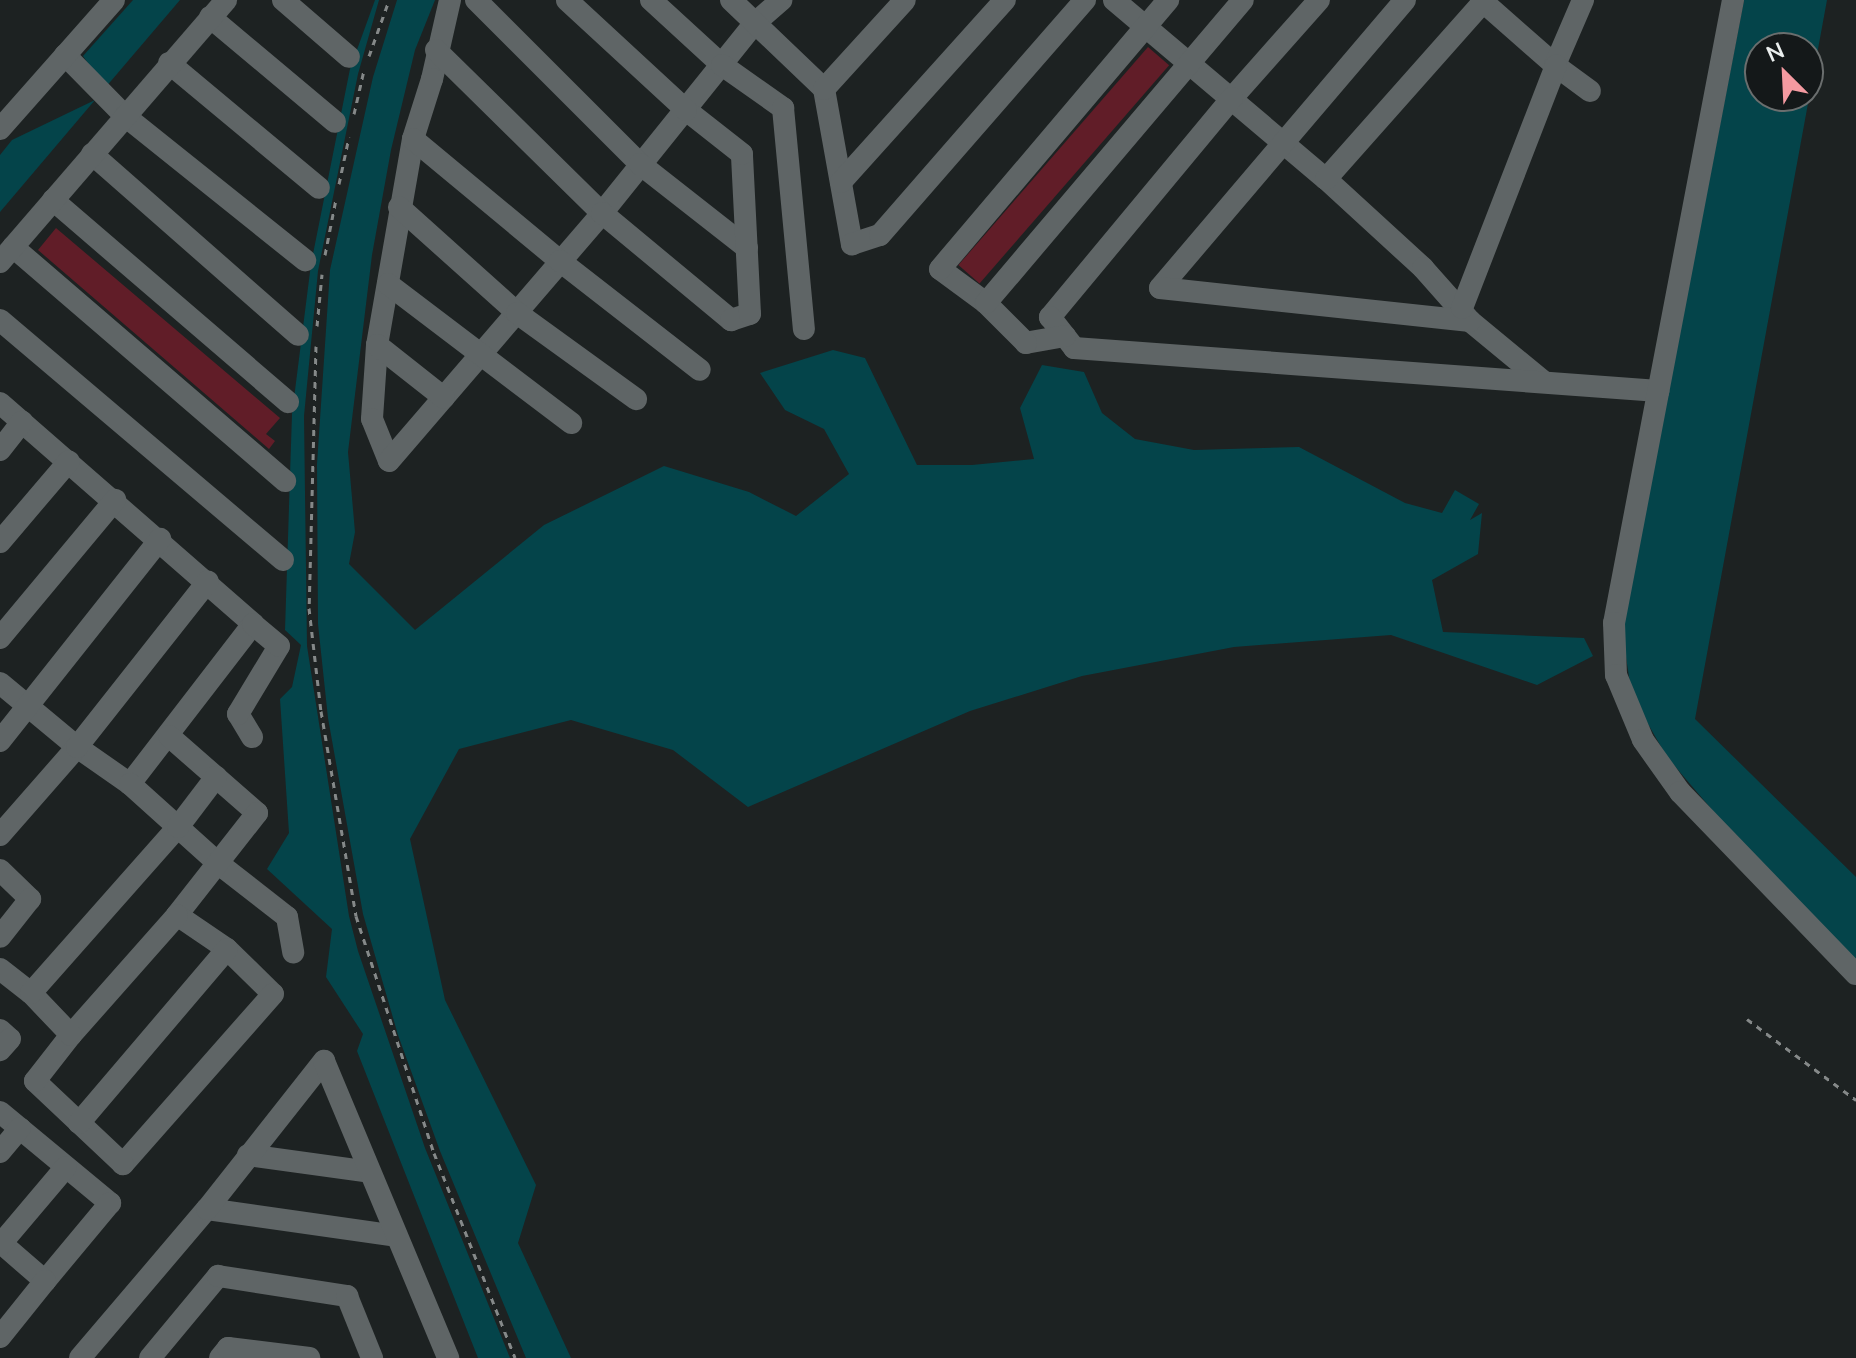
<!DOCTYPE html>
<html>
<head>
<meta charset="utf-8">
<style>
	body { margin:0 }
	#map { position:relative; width:1856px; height:1358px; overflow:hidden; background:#1d2222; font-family:Mulish,sans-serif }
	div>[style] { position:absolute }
	.green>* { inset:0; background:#04444a }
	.building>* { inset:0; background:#611d28; transform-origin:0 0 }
	.path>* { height:3px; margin-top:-1.5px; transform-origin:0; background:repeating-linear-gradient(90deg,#858989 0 6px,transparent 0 12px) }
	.minor>* { height:22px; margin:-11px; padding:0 11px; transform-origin:11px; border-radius:11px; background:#5f6566 }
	span { translate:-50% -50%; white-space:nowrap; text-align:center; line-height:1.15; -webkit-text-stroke:6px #141819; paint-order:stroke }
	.north { position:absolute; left:1744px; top:32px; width:80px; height:80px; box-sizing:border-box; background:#141819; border:2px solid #6a6e6e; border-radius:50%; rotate:336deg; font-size:22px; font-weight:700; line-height:32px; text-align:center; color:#eaeeee }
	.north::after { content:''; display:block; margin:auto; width:28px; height:36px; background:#f49aa1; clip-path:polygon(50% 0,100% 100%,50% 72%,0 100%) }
</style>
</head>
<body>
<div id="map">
	<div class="green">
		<div style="clip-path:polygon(133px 0,180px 0,105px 88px,83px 56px)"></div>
		<div style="clip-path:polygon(375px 0,379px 0,358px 74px,318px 271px,304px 416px,307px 646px,349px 916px,358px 951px,425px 1148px,510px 1358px,478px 1358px,357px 1051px,363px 1034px,326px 977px,332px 929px,267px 869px,289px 833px,280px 699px,292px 687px,301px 645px,285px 630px,292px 414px,311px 264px,350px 69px)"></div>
		<div style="clip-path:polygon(397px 0,435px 0,415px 50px,391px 150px,372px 255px,348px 452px,355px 532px,349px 564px,415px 630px,544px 525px,664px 466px,749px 492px,796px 516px,849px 474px,824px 429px,785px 410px,760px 373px,833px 350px,865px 358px,917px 465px,972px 465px,1034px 459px,1020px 408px,1042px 365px,1084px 372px,1102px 413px,1135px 439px,1194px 450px,1299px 447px,1405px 503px,1442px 513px,1455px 490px,1479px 504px,1470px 520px,1482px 513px,1478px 554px,1432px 580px,1443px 632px,1584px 638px,1593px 656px,1537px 685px,1391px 635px,1234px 647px,1082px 676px,970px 711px,748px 807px,673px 750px,571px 720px,459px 749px,410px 839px,445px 1000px,536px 1185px,518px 1243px,571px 1358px,526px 1358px,440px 1151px,398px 1035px,363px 914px,328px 718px,318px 624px,317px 464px,330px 270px,373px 77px)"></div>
		<div style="clip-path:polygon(evenodd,1744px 0,1827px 0,1695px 719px,1856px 877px,1856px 963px,1761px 867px,1667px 757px,1632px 696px,1622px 631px,1744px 0,1760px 48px,1808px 48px,1808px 96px,1760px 96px,1760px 48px)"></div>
		<div style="clip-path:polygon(95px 100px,0 212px,0 155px,12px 140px)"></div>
	</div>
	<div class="building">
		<div style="left:1148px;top:47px;width:28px;height:289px;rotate:41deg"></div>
		<div style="clip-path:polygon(56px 228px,280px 418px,266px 434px,275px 441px,269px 449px,38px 250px)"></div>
	</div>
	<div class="path">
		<div style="left:369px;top:56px;width:59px;rotate:-70.3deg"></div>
		<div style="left:354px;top:114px;width:45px;rotate:-77.2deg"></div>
		<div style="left:339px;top:184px;width:48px;rotate:-78deg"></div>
		<div style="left:325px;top:255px;width:57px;rotate:-78.9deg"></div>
		<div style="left:317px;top:326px;width:52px;rotate:-84.5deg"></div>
		<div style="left:316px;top:346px;width:262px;rotate:91.5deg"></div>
		<div style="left:309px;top:608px;width:104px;rotate:83.4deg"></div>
		<div style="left:321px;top:711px;width:208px;rotate:80.3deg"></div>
		<div style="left:356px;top:916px;width:250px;rotate:71.8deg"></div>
		<div style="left:434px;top:1153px;width:220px;rotate:68.4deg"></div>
		<div style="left:1747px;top:1019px;width:136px;rotate:36.6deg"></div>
	</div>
	<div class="minor">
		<div style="left:283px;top:0;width:87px;rotate:40.8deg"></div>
		<div style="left:450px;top:0;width:81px;rotate:102.8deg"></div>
		<div style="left:432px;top:79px;width:63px;rotate:107.6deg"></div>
		<div style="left:413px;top:139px;width:209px;rotate:99.9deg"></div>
		<div style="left:377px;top:345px;width:74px;rotate:93.9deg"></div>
		<div style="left:372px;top:419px;width:45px;rotate:68deg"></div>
		<div style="left:389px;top:461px;width:327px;rotate:-49.3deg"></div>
		<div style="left:602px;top:213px;width:244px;rotate:-51.2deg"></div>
		<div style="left:755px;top:23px;width:35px;rotate:-41deg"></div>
		<div style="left:476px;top:0;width:232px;rotate:45deg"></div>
		<div style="left:640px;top:164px;width:136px;rotate:38.1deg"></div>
		<div style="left:651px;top:0;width:96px;rotate:42.5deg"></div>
		<div style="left:722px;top:65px;width:75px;rotate:35.2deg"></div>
		<div style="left:783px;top:108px;width:222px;rotate:84.6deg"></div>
		<div style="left:731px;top:0;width:129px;rotate:43.7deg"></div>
		<div style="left:824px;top:89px;width:158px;rotate:79.8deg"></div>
		<div style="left:852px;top:244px;width:29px;rotate:-18deg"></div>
		<div style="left:880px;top:235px;width:312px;rotate:-48.9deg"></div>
		<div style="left:1114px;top:0;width:277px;rotate:40.2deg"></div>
		<div style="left:1326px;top:179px;width:132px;rotate:42.5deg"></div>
		<div style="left:1423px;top:268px;width:71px;rotate:48.4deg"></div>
		<div style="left:1470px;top:321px;width:96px;rotate:39.5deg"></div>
		<div style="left:1319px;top:0;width:131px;rotate:131.6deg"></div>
		<div style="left:1232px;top:98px;width:285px;rotate:129.7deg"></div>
		<div style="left:1050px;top:317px;width:39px;rotate:52deg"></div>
		<div style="left:1074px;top:348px;width:586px;rotate:4.21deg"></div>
		<div style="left:1405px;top:0;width:378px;rotate:130.4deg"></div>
		<div style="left:1160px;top:288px;width:312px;rotate:6.1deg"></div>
		<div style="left:1481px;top:0;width:100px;rotate:41.3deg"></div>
		<div style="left:1556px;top:66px;width:42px;rotate:36.3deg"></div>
		<div style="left:1733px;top:0;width:634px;rotate:100.81deg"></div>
		<div style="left:1614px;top:623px;width:52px;rotate:87.8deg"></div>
		<div style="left:1616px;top:675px;width:70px;rotate:67.4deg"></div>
		<div style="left:1643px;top:740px;width:64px;rotate:54.6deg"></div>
		<div style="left:1680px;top:792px;width:253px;rotate:46deg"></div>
		<div style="left:210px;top:17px;width:163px;rotate:40deg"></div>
		<div style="left:436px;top:50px;width:233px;rotate:44.5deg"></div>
		<div style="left:602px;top:213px;width:168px;rotate:39.7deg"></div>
		<div style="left:731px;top:320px;width:20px;rotate:-18deg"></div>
		<div style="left:750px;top:314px;width:160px;rotate:-92.9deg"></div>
		<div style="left:742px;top:154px;width:71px;rotate:-141.8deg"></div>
		<div style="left:686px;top:110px;width:162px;rotate:-137.3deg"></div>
		<div style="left:65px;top:55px;width:86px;rotate:45.5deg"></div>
		<div style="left:125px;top:116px;width:231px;rotate:38.7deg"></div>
		<div style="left:169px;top:63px;width:195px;rotate:39.8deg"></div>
		<div style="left:1555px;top:65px;width:71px;rotate:-66.7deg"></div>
		<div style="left:824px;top:89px;width:120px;rotate:-47.7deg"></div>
		<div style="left:0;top:129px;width:172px;rotate:-48.5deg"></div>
		<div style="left:413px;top:139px;width:191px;rotate:39.7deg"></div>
		<div style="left:560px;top:261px;width:177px;rotate:37.9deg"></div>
		<div style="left:92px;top:154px;width:274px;rotate:41.3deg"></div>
		<div style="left:1326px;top:179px;width:239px;rotate:-48.4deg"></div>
		<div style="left:841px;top:182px;width:245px;rotate:-48deg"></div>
		<div style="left:53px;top:200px;width:310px;rotate:40.7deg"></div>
		<div style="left:399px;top:207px;width:159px;rotate:41.9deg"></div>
		<div style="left:517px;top:313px;width:147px;rotate:35.9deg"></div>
		<div style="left:13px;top:247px;width:359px;rotate:40.7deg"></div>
		<div style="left:0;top:262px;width:346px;rotate:-49.2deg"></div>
		<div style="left:388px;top:284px;width:230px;rotate:37.2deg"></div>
		<div style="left:986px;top:303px;width:57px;rotate:-143.5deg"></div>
		<div style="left:940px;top:269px;width:353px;rotate:-49.7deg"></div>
		<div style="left:1462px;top:308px;width:260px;rotate:-68.8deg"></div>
		<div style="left:0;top:320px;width:371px;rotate:40.3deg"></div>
		<div style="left:1065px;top:336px;width:40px;rotate:170deg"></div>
		<div style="left:1026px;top:343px;width:57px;rotate:-135deg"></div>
		<div style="left:986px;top:303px;width:397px;rotate:-49.7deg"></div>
		<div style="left:377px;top:345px;width:85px;rotate:38.3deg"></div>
		<div style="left:0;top:403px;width:336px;rotate:41.1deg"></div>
		<div style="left:253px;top:624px;width:202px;rotate:127.6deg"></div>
		<div style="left:0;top:450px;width:36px;rotate:-52deg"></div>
		<div style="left:0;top:542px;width:106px;rotate:-49.6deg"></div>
		<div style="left:0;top:638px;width:180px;rotate:-50.2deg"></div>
		<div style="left:0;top:683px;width:100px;rotate:39.7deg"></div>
		<div style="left:77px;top:747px;width:65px;rotate:34.9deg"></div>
		<div style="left:130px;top:784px;width:120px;rotate:42deg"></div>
		<div style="left:219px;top:864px;width:86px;rotate:37.9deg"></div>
		<div style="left:287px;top:917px;width:36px;rotate:80deg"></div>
		<div style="left:169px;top:736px;width:117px;rotate:41.2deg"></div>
		<div style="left:257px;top:813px;width:130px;rotate:128.1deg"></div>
		<div style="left:252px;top:737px;width:27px;rotate:-121deg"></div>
		<div style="left:238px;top:714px;width:79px;rotate:-58.9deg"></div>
		<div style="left:279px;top:646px;width:34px;rotate:-140deg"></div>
		<div style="left:0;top:741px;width:258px;rotate:-51.6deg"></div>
		<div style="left:0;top:835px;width:117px;rotate:-48.8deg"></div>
		<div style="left:77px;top:747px;width:211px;rotate:-51.7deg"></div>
		<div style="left:0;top:870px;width:42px;rotate:44deg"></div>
		<div style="left:30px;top:899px;width:48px;rotate:128.3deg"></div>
		<div style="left:177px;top:915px;width:60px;rotate:34.2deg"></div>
		<div style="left:227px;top:949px;width:64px;rotate:44.4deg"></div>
		<div style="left:273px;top:994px;width:227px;rotate:131.4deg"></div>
		<div style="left:123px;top:1164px;width:121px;rotate:-136.7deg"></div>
		<div style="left:35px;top:1081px;width:58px;rotate:-52deg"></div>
		<div style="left:71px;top:1035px;width:160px;rotate:-48.5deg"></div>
		<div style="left:0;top:969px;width:39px;rotate:38deg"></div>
		<div style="left:31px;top:993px;width:58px;rotate:46.4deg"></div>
		<div style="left:31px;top:993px;width:222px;rotate:-48.5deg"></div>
		<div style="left:178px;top:827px;width:63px;rotate:-52.8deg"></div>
		<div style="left:0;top:1030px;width:13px;rotate:42deg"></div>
		<div style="left:10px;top:1039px;width:15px;rotate:132deg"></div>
		<div style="left:0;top:1112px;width:143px;rotate:39.6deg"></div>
		<div style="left:110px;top:1203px;width:102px;rotate:129.8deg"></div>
		<div style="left:45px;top:1281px;width:60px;rotate:-139.1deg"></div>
		<div style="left:79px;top:1123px;width:228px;rotate:-49.6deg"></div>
		<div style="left:0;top:1152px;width:31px;rotate:-50deg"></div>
		<div style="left:248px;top:1155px;width:123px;rotate:7.9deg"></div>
		<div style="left:207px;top:1209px;width:191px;rotate:8.1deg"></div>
		<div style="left:0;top:1245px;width:102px;rotate:-49.8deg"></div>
		<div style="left:0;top:1337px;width:72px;rotate:-51.2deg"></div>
		<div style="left:80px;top:1358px;width:196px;rotate:-49.6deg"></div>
		<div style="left:207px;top:1209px;width:189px;rotate:-51.7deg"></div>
		<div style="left:324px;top:1061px;width:322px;rotate:67.3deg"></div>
		<div style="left:150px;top:1358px;width:107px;rotate:-50.3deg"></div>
		<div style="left:218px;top:1276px;width:131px;rotate:8.8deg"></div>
		<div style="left:347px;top:1296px;width:67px;rotate:68deg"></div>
		<div style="left:220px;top:1358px;width:13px;rotate:-51deg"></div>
		<div style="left:228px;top:1348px;width:82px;rotate:7deg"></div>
	</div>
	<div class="north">N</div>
</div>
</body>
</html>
